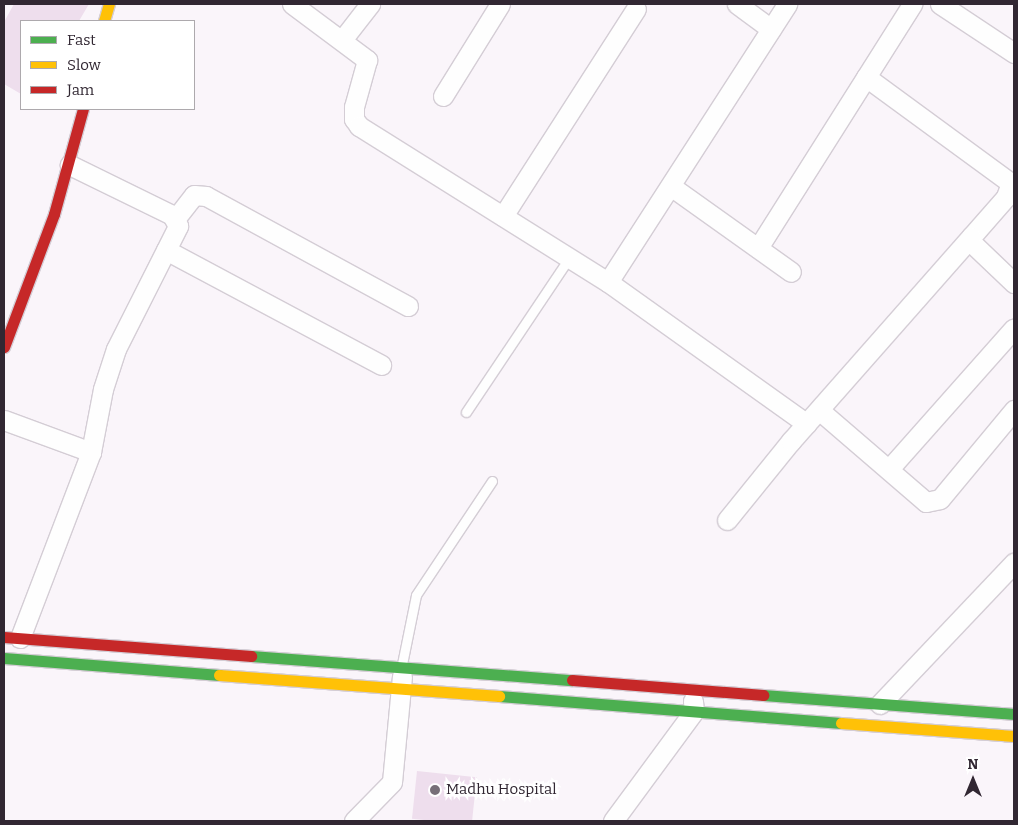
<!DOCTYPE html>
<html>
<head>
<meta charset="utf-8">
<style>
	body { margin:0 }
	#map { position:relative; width:1018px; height:825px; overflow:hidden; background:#faf5fa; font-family:Bitter,serif }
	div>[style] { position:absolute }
	.building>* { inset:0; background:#eedeed; transform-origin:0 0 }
	.roads { filter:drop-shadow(1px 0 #d4cdd5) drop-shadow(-1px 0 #d4cdd5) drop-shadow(0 1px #d4cdd5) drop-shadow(0 -1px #d4cdd5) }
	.lane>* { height:9px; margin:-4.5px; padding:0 4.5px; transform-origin:4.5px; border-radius:4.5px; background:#fefefe }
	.street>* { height:19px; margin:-9.5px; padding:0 9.5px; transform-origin:9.5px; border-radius:9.5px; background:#fefefe }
	.fast>* { height:11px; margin:-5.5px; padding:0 5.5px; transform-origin:5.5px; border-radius:5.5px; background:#4caf50 }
	.slow>* { height:11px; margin:-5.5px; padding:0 5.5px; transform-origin:5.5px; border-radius:5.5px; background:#ffc107 }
	.jam>* { height:11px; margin:-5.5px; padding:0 5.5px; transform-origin:5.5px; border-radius:5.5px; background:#c62828 }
	.dots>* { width:14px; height:14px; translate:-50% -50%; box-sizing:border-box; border:2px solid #fff; border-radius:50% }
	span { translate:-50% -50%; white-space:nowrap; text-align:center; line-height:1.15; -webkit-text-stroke:5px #fff; paint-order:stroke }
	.poi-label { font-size:15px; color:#312732 }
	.left { translate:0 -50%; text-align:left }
	.frame { position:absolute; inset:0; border:5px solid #312732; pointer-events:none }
	.legend { position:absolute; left:20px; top:20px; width:175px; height:90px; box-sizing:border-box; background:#fff; border:1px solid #ada9ad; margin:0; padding:6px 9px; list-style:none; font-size:15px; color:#312732 }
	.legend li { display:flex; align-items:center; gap:10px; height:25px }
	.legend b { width:25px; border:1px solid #ada9ad }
	.north { position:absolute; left:948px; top:755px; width:50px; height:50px; -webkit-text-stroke:4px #fff; paint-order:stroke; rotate:0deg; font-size:14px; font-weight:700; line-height:20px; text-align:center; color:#312732 }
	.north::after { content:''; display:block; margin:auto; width:18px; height:22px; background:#312732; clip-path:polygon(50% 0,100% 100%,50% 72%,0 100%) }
</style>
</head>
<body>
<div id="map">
	<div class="building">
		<div style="clip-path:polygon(14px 4px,89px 4px,79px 21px,21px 21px,21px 94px,4px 84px,4px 22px)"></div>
		<div style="left:417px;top:771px;width:60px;height:48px;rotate:6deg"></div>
	</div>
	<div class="roads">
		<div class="lane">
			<div style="left:466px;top:412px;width:185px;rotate:-56.2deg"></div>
			<div style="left:402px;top:664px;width:70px;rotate:-78.5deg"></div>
			<div style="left:416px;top:595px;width:137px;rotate:-56.3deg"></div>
		</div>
		<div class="street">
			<div style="left:292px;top:4px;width:94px;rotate:36.7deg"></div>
			<div style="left:367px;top:60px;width:49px;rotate:105.5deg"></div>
			<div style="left:354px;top:107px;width:12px;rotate:90deg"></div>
			<div style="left:354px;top:119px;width:9px;rotate:54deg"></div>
			<div style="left:359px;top:126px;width:294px;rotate:32.1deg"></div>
			<div style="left:608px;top:282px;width:244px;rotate:35.5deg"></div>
			<div style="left:737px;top:4px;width:42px;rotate:36.3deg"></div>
			<div style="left:940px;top:4px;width:89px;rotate:33.5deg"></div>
			<div style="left:342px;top:40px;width:46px;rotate:-52.1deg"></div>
			<div style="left:866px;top:77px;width:180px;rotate:36.2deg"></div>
			<div style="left:1011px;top:183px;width:15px;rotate:110deg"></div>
			<div style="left:1006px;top:197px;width:53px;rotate:131.2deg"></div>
			<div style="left:971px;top:237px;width:7px;rotate:74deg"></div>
			<div style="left:973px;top:244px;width:57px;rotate:43.6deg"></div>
			<div style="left:443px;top:96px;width:108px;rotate:-58.2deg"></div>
			<div style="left:672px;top:187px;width:146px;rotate:35.5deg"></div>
			<div style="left:503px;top:216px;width:246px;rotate:-57.3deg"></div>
			<div style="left:176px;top:218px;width:29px;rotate:-52deg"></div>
			<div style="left:194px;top:195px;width:12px;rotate:5deg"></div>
			<div style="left:206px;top:196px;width:230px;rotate:28.6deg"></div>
			<div style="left:758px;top:248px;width:289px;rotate:-57.7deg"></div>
			<div style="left:166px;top:250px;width:244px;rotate:28.1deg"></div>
			<div style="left:608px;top:282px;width:331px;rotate:-57.2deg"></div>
			<div style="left:819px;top:410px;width:141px;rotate:40.7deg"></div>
			<div style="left:926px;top:502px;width:14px;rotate:-12deg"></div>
			<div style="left:940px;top:499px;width:116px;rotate:-50.3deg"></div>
			<div style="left:4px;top:420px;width:93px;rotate:20.2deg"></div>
			<div style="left:889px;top:469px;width:188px;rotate:-48.4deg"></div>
			<div style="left:727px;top:520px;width:102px;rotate:-51deg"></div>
			<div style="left:791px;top:441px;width:272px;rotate:-48.6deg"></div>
			<div style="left:20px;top:638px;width:199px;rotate:-69.1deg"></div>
			<div style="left:91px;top:452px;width:64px;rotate:-79.2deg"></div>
			<div style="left:103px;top:389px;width:42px;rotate:-72deg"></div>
			<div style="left:116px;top:349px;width:138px;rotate:-63.2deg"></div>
			<div style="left:178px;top:226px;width:13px;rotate:-119deg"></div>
			<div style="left:172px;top:215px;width:114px;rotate:-153.9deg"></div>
			<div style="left:880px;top:704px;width:195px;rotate:-46.5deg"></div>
			<div style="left:354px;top:821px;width:54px;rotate:-45.7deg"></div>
			<div style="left:392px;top:782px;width:106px;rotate:-84.6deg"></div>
			<div style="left:613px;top:821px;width:137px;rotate:-53.6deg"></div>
			<div style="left:694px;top:711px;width:10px;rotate:-96deg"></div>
		</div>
		<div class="fast">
			<div style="left:251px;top:656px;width:322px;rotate:4.3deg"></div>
			<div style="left:4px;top:658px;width:216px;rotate:4.5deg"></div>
			<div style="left:763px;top:695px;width:252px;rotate:4.3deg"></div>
			<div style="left:499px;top:696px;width:343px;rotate:4.5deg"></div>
		</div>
		<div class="slow">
			<div style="left:104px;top:21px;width:18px;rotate:-74deg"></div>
			<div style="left:219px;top:675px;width:281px;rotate:4.3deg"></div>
			<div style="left:841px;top:723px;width:173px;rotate:4.3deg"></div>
		</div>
		<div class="jam">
			<div style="left:4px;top:347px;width:142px;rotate:-69.4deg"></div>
			<div style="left:54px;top:214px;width:109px;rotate:-74.6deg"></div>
			<div style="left:4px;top:637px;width:248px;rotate:4.4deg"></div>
			<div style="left:572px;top:680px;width:192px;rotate:4.5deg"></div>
		</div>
	</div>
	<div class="dots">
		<div style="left:435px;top:790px;background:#776f78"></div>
	</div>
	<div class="poi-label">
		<span class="left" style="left:446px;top:790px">Madhu Hospital</span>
	</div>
	<div class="frame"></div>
	<ul class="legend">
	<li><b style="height:6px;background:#4caf50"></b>Fast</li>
	<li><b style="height:6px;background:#ffc107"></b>Slow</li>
	<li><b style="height:6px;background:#c62828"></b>Jam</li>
	</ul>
	<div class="north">N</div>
</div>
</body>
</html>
